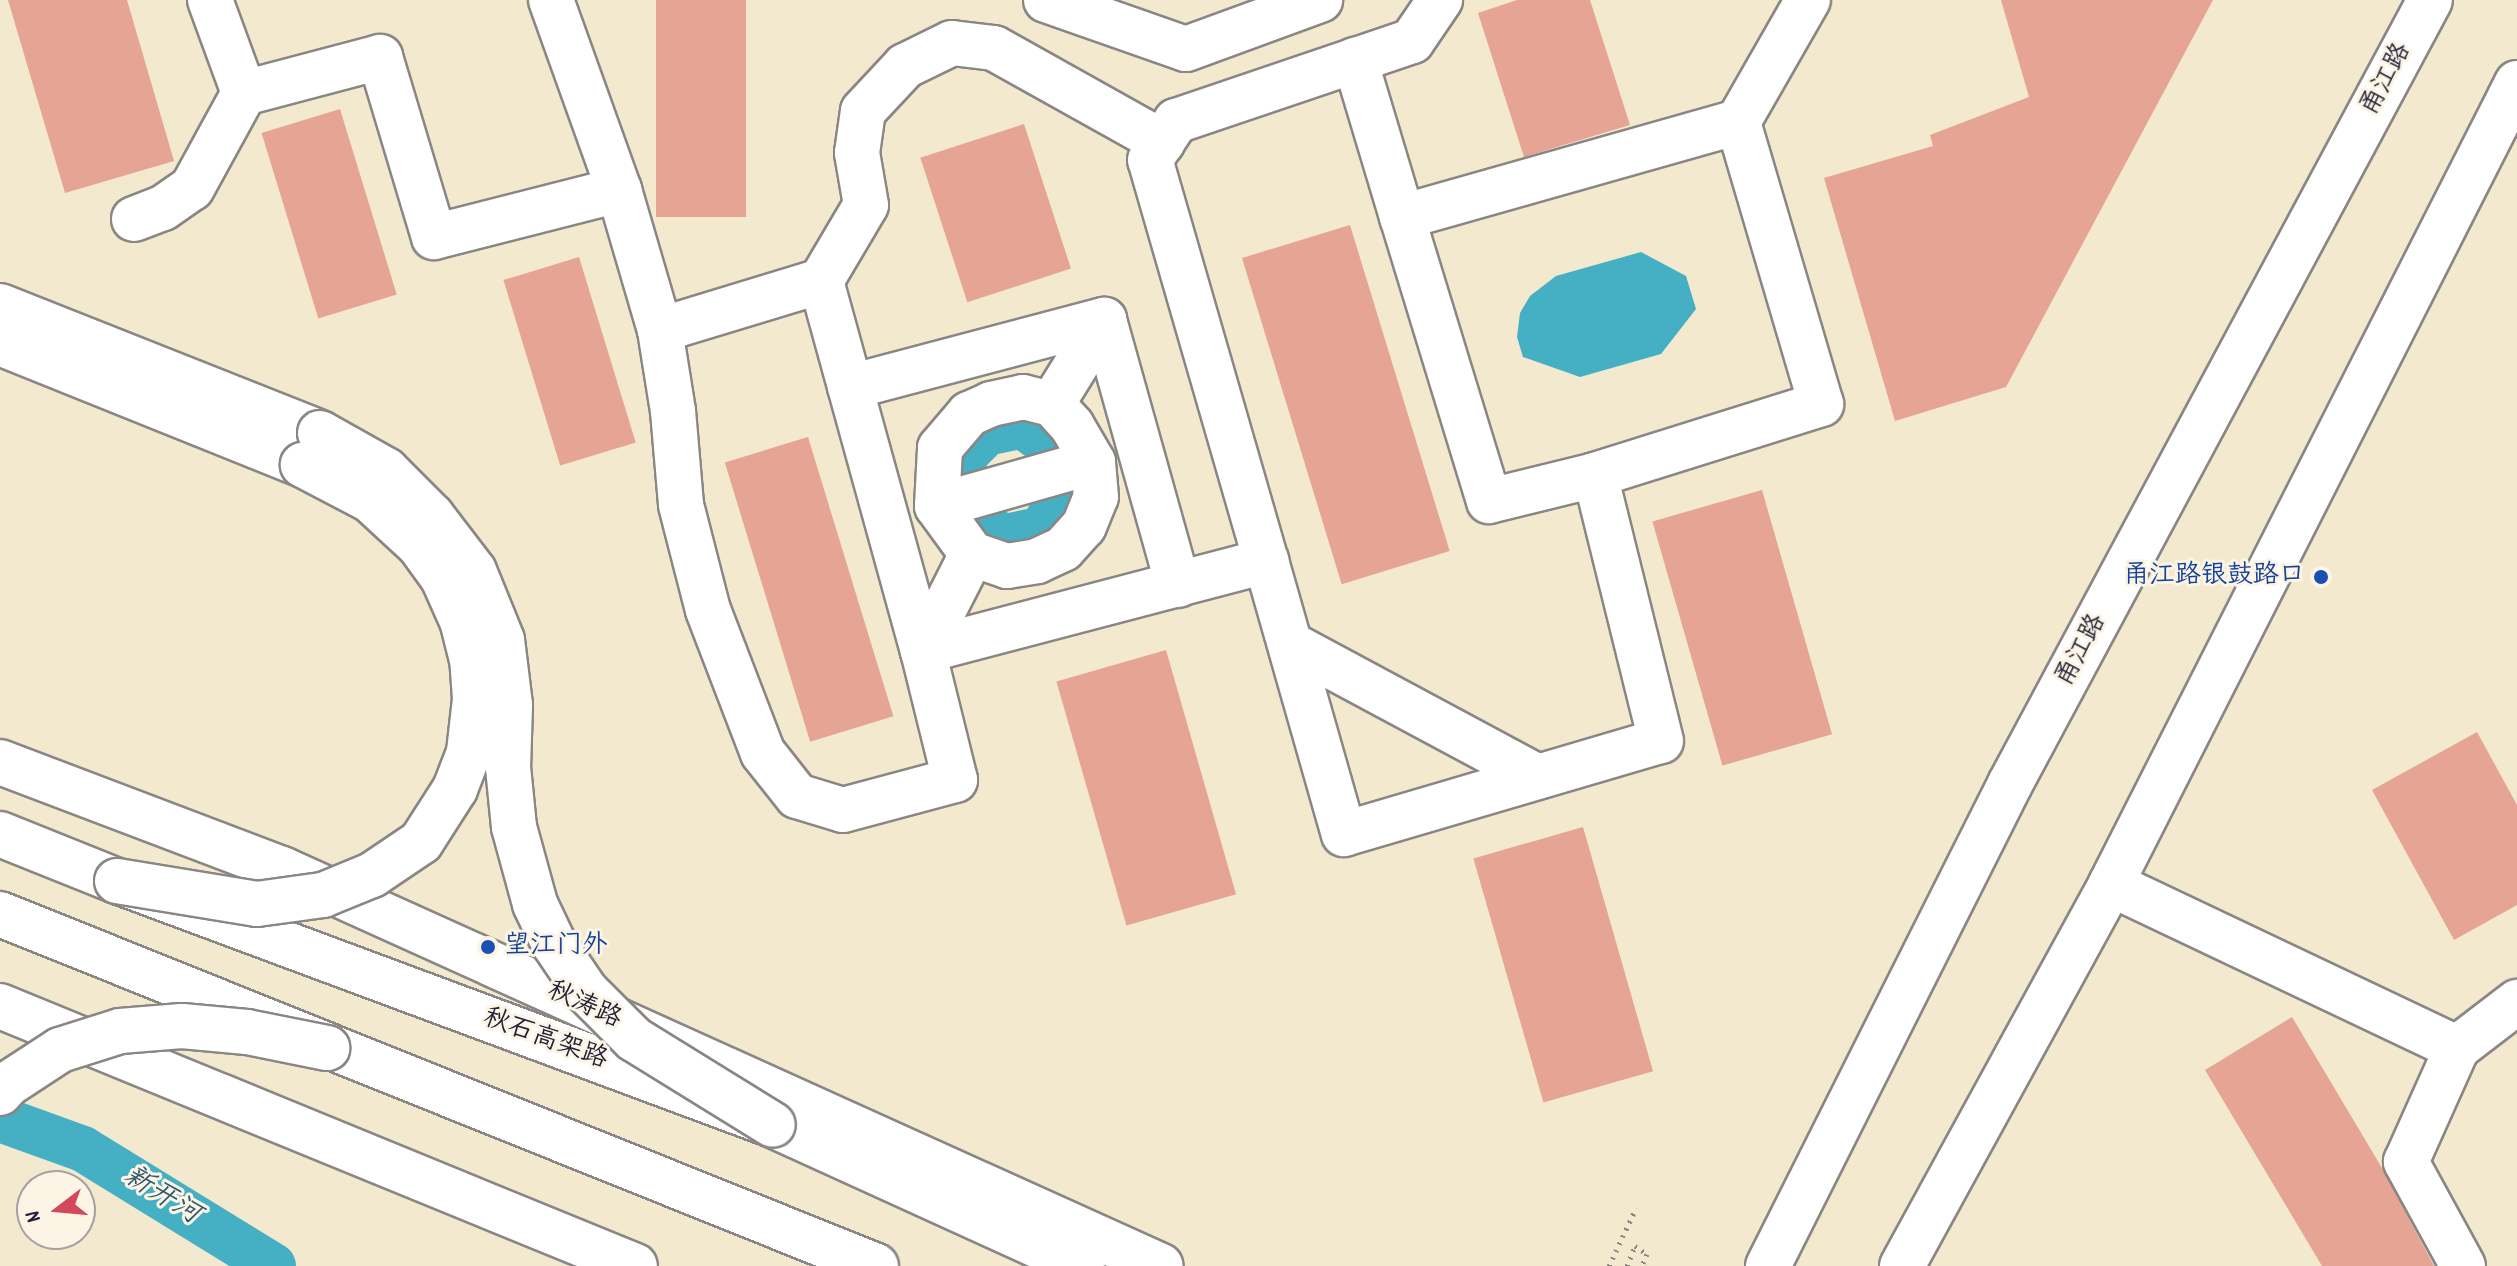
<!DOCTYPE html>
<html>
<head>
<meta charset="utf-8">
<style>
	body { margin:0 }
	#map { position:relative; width:2517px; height:1266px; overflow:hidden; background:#f2e9ce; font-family:Dekko,"LXGW WenKai TC",sans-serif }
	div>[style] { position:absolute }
	.water>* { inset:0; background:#45afc3 }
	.canal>* { height:46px; margin:-23px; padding:0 23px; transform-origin:23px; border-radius:23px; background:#45afc3 }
	.building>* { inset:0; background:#e6a495; transform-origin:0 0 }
	.path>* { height:5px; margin-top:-2.5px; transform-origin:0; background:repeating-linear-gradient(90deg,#8a8684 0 2px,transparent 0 8px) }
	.roads { filter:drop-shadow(2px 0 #8a8684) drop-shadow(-2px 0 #8a8684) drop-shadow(0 2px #8a8684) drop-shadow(0 -2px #8a8684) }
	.minor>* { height:44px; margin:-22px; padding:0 22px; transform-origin:22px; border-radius:22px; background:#fff }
	.major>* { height:44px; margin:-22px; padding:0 22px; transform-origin:22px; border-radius:22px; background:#fff }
	.highway>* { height:44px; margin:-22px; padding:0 22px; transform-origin:22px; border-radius:22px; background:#fff }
	.bridges { filter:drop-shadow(2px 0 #8a8684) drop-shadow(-2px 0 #8a8684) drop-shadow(0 2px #8a8684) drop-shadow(0 -2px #8a8684) }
	.highway-bridge>* { height:44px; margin:-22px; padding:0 22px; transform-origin:22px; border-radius:22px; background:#fff }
	.dots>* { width:22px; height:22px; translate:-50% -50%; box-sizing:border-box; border:4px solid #fcf5e5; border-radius:50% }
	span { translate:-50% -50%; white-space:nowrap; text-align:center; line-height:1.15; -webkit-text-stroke:6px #fcf5e5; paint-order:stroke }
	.street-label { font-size:26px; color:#22223b }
	.transit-label { font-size:26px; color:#164399 }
	.right { translate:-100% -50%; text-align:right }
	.left { translate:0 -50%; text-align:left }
	.water-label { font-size:28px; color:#305a71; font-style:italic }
	.north { position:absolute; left:16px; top:1170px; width:80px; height:80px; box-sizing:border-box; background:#fcf5e5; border:2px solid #a5a1a1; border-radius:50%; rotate:254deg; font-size:22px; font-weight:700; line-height:32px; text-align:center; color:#22223b }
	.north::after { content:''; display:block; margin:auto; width:28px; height:36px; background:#d1495b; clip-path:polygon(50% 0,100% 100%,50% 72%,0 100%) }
</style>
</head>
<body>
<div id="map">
	<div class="water">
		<div style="clip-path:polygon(1641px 252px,1686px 276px,1696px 309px,1661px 354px,1580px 377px,1523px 357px,1517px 337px,1520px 313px,1530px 296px,1556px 276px)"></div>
		<div style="clip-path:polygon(1038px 414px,1081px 454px,1040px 467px,1017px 450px,998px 454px,987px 465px,982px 483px,943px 493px,963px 430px)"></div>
		<div style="clip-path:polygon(1088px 473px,1075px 521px,1013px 557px,947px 514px,989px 500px,1008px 513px,1027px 509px,1043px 485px)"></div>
	</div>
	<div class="canal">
		<div style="left:0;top:1119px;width:88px;rotate:19.9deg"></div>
		<div style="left:83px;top:1149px;width:223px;rotate:31.6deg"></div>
	</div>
	<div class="building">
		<div style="clip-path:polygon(8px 0,127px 0,174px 161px,65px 193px)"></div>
		<div style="left:656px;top:0;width:90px;height:217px"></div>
		<div style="clip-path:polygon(1517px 0,1590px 0,1630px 125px,1524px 157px,1478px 13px)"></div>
		<div style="clip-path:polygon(2001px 0,2213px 0,2006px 387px,1895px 421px,1824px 178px,1933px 146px,1930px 135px,2029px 97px)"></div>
		<div style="left:340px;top:109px;width:194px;height:82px;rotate:73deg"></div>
		<div style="left:1024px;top:124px;width:152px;height:109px;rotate:72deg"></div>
		<div style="left:1350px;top:225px;width:341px;height:113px;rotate:73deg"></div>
		<div style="left:579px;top:257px;width:194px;height:79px;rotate:73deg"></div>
		<div style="left:808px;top:437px;width:292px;height:87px;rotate:73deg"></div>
		<div style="left:1762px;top:490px;width:254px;height:114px;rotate:74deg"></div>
		<div style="left:1166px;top:650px;width:254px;height:114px;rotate:74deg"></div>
		<div style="clip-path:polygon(2477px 732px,2517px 805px,2517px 905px,2454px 940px,2372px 790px)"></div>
		<div style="left:1583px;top:827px;width:254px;height:114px;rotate:74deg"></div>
		<div style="clip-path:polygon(2292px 1017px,2382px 1168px,2434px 1266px,2322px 1266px,2205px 1070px)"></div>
	</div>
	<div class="path">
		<div style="left:1609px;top:1266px;width:64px;rotate:-65deg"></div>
		<div style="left:1627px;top:1266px;width:22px;rotate:-68deg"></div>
		<div style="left:1635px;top:1246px;width:14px;rotate:34deg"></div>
		<div style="left:1647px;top:1254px;width:13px;rotate:113deg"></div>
	</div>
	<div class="roads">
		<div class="minor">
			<div style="left:210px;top:0;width:99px;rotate:69.9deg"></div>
			<div style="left:244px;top:93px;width:141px;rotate:-14.8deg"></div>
			<div style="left:380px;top:57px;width:188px;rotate:73.3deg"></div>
			<div style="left:434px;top:237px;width:191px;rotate:-14.3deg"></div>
			<div style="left:619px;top:190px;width:146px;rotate:73.7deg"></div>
			<div style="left:660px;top:330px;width:168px;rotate:-16.9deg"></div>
			<div style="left:821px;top:281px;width:384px;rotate:74.6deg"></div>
			<div style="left:923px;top:651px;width:355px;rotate:-14.7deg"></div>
			<div style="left:1266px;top:561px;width:284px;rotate:74.1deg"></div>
			<div style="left:1344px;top:834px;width:330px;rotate:-16.4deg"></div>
			<div style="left:1661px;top:741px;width:274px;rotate:-103.9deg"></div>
			<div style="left:1595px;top:475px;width:109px;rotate:166.2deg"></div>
			<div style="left:1489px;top:501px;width:297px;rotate:-107deg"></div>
			<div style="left:1402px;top:217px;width:349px;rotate:-15.8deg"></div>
			<div style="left:1738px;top:122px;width:141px;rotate:-60.2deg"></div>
			<div style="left:551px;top:0;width:202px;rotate:70.3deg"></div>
			<div style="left:1046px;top:0;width:148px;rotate:19.3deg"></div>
			<div style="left:1186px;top:49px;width:143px;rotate:-20.1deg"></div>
			<div style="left:1355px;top:60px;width:164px;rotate:73.3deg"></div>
			<div style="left:134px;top:219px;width:31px;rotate:-21deg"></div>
			<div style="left:163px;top:208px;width:35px;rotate:-35deg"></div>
			<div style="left:192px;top:188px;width:108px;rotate:-61.3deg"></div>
			<div style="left:821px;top:281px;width:88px;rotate:-59.4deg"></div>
			<div style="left:866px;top:205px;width:53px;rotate:-99.8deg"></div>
			<div style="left:857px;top:153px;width:42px;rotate:-81.9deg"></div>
			<div style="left:863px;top:111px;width:62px;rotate:-47deg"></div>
			<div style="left:905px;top:66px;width:52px;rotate:-26.1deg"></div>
			<div style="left:952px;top:43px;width:42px;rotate:6.8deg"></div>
			<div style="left:994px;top:48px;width:193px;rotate:29.2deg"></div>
			<div style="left:660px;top:330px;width:82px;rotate:80.9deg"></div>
			<div style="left:673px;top:411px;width:94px;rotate:85.1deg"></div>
			<div style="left:681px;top:505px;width:108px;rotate:75.6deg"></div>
			<div style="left:708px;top:610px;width:153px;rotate:69deg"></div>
			<div style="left:763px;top:753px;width:55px;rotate:51.7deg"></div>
			<div style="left:797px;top:796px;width:48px;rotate:16.9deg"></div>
			<div style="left:843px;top:810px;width:116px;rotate:-15deg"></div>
			<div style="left:955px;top:780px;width:133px;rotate:-103.9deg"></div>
			<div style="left:923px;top:651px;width:109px;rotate:-63.2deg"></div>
			<div style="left:972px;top:554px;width:59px;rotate:-126.1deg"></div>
			<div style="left:937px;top:506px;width:58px;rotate:-87deg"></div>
			<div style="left:940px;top:448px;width:45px;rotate:-49.5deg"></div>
			<div style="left:969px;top:414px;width:24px;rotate:-24deg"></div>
			<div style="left:991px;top:404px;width:33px;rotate:-12deg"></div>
			<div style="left:1023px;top:397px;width:30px;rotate:14deg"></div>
			<div style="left:1052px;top:404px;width:99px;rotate:-58.2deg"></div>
			<div style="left:850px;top:387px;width:263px;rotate:-14.8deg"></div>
			<div style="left:1104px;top:320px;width:275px;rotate:74.4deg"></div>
			<div style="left:1595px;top:475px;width:237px;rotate:-17.4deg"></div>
			<div style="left:1821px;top:404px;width:294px;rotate:-106.4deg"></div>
			<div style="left:937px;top:506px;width:162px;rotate:-15.8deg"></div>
			<div style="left:972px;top:554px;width:37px;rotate:19deg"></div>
			<div style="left:1007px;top:566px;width:30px;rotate:-9deg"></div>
			<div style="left:1037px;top:561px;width:29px;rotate:-25deg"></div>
			<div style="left:1063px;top:549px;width:31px;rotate:-48deg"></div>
			<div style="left:1084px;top:526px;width:31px;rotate:-68deg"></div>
			<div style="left:1096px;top:497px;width:35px;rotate:-95deg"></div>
			<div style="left:1093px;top:462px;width:42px;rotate:-120.3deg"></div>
			<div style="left:1072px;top:426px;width:30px;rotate:-132deg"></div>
			<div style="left:1266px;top:561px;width:417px;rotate:-106.1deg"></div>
			<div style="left:1150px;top:160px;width:47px;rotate:-56.3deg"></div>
			<div style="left:1176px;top:121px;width:249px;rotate:-18.7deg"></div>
			<div style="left:1412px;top:41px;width:50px;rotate:-55.7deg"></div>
			<div style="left:1290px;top:644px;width:281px;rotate:28.2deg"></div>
			<div style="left:2111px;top:884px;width:383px;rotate:25.4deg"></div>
			<div style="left:2463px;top:1266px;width:119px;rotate:-118.7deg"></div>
			<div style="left:2406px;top:1162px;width:125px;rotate:-65.9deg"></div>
			<div style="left:2457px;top:1048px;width:76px;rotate:-37.5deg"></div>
		</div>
		<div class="major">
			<div style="left:0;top:762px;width:302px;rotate:20.8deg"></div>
			<div style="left:282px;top:869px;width:964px;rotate:24.31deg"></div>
			<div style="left:0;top:1006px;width:686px;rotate:22.27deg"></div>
			<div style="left:1768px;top:1266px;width:539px;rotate:-63.34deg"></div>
			<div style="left:2010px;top:784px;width:889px;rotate:-61.82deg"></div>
			<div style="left:1902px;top:1266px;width:435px;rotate:-61.3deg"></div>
			<div style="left:2111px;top:884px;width:898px;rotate:-63.12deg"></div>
		</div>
		<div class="highway">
			<div style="left:0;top:306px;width:344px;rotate:21.6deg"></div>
			<div style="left:0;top:343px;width:327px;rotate:21.9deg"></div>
			<div style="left:0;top:834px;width:126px;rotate:21.9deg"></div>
			<div style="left:117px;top:881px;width:700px;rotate:20.4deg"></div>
			<div style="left:773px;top:1125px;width:340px;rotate:24.5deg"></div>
			<div style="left:0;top:914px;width:944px;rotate:21.89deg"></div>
		</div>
	</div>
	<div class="bridges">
		<div class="highway-bridge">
			<div style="left:320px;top:433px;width:76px;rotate:29.3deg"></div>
			<div style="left:386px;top:470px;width:65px;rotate:45deg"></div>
			<div style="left:432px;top:516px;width:69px;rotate:52.6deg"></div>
			<div style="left:474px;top:571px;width:74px;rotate:67.9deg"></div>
			<div style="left:502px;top:640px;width:65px;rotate:83deg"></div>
			<div style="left:510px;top:705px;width:62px;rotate:91.8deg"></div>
			<div style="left:508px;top:767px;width:60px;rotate:84.3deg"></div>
			<div style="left:514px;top:827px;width:80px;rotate:74.7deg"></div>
			<div style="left:535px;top:904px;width:44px;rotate:64.6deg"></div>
			<div style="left:554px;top:944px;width:57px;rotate:55.8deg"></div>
			<div style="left:586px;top:991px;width:68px;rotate:45deg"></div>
			<div style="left:634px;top:1039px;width:163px;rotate:31.7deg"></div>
			<div style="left:117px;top:881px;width:142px;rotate:9.3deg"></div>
			<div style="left:257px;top:904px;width:67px;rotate:-7.8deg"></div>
			<div style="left:323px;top:895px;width:53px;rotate:-22.2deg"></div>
			<div style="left:372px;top:875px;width:59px;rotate:-34deg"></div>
			<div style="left:421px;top:842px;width:63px;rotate:-57.3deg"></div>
			<div style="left:455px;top:789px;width:40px;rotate:-69deg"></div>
			<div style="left:469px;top:752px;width:53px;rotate:-83.5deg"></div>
			<div style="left:475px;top:699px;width:39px;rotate:-94deg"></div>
			<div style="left:472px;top:660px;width:38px;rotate:-104deg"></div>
			<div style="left:463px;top:623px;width:49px;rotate:-114deg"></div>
			<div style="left:443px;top:578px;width:41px;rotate:-126deg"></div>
			<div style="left:419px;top:545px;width:67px;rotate:-137.4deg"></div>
			<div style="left:370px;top:500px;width:76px;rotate:-152.4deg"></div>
			<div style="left:0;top:1093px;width:12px;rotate:-48deg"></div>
			<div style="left:8px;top:1084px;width:62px;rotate:-33.2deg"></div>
			<div style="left:60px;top:1050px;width:63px;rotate:-17.6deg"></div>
			<div style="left:120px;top:1031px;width:62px;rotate:-4.6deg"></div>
			<div style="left:182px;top:1026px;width:65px;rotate:5.3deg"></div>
			<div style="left:247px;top:1032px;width:82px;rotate:11.3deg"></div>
		</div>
	</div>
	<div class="dots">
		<div style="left:2321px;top:577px;background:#1a4fb4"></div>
		<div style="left:488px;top:947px;background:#1a4fb4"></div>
	</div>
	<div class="street-label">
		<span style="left:2387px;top:80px;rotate:-62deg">甬江路</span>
		<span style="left:2082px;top:651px;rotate:-62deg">甬江路</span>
		<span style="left:584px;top:1006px;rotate:24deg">秋涛路</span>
		<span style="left:545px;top:1040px;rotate:20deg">秋石高架路</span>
	</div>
	<div class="transit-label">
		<span class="right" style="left:2305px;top:577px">甬江路银鼓路口</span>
		<span class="left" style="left:504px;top:947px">望江门外</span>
	</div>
	<div class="water-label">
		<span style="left:161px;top:1197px;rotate:32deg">新开河</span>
	</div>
	<div class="north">N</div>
</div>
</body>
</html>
